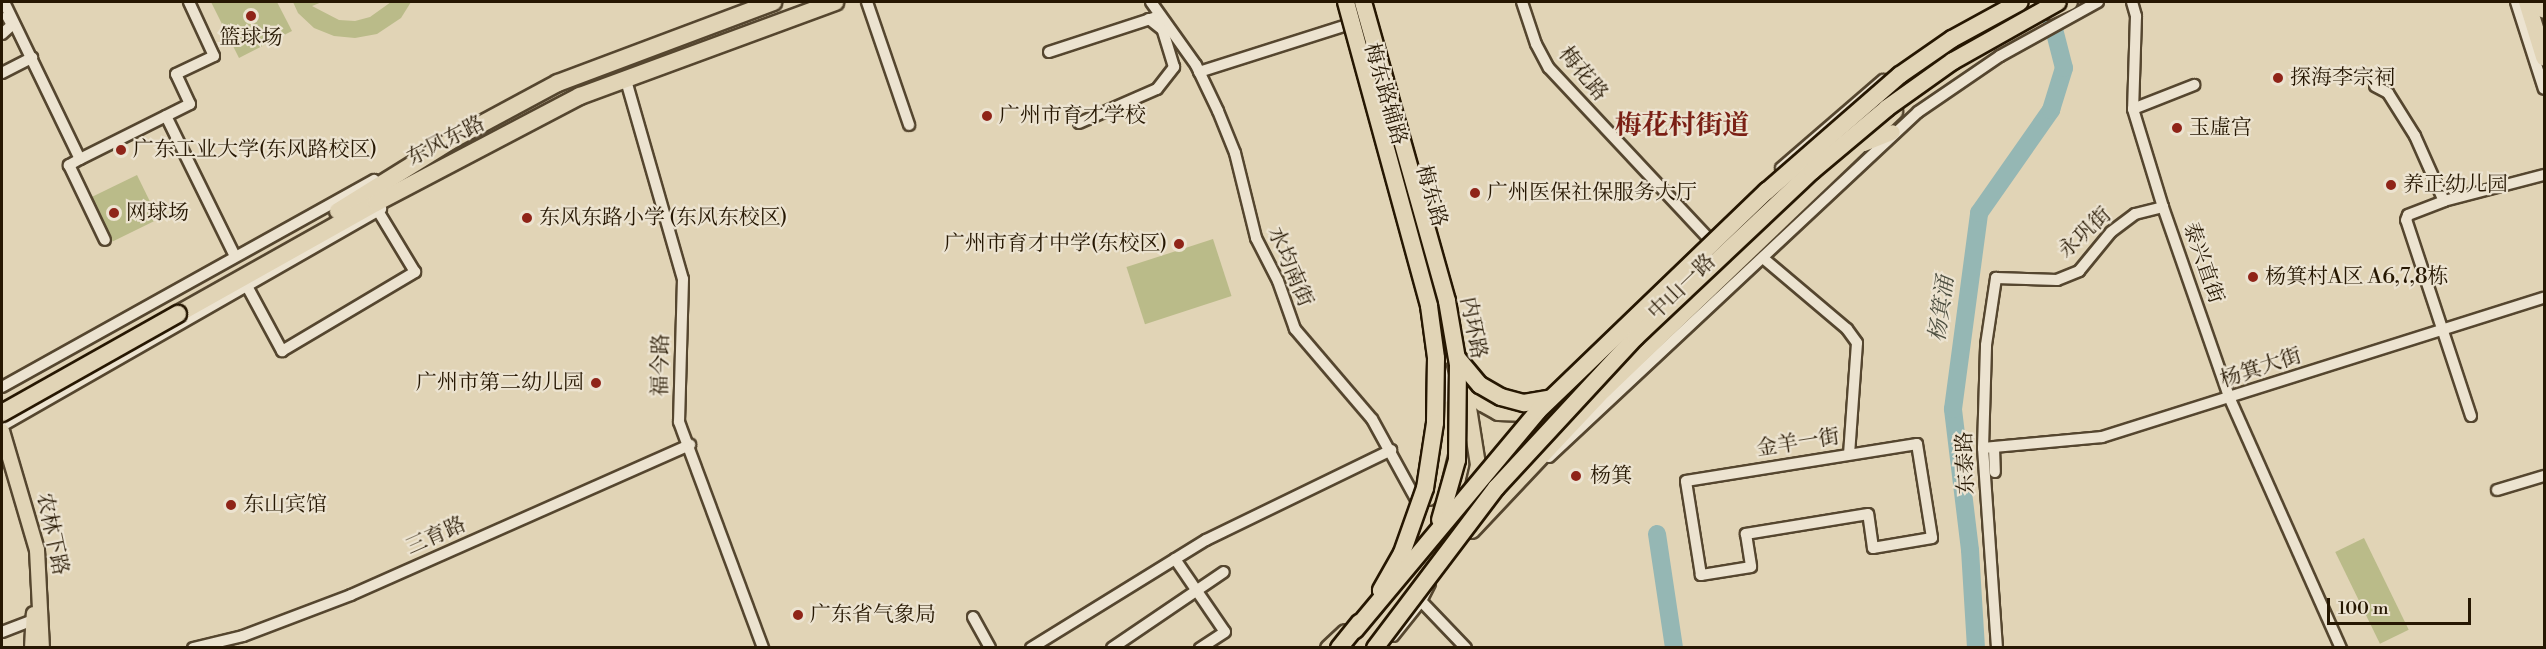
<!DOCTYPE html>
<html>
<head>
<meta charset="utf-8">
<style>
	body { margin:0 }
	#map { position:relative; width:2546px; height:649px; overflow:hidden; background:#e1d4b6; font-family:"Libre Bodoni","Noto Serif SC",serif }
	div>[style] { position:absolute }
	.green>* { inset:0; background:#babb89; transform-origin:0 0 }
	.river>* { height:18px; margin:-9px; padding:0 9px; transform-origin:9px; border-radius:9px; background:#95b7b4 }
	.roads { filter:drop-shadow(2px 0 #55462f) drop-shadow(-2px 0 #55462f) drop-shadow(0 2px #55462f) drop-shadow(0 -2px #55462f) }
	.minor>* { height:10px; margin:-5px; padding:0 5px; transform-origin:5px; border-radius:5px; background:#ece3d0 }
	.major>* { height:14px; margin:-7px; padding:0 7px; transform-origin:7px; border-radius:7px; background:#e1d4b6 }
	.highway>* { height:16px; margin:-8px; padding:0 8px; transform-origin:8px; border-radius:8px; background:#e1d4b6 }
	.bridges { filter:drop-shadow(2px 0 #261702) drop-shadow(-2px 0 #261702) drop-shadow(0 2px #261702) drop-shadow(0 -2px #261702) }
	.highway-bridge>* { height:16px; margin:-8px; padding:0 8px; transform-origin:8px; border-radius:8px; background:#e1d4b6 }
	.dots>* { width:16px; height:16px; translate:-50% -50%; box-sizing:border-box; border:3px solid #ece3d0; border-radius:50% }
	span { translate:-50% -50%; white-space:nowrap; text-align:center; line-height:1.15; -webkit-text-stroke:4.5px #ece3d0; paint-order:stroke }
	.poi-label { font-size:21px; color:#261702 }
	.left { translate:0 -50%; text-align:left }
	.right { translate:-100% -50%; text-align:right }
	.street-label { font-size:21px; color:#261702 }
	.water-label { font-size:22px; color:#4d4f40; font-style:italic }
	.district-label { font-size:27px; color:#7a1f14; font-weight:700 }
	.frame { position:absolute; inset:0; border:3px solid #261702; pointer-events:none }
	.scale { position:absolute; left:2327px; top:598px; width:144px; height:27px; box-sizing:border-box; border:3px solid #261702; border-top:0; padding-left:8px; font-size:18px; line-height:21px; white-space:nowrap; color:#261702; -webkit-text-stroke:4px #ece3d0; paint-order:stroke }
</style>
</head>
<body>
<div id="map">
	<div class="green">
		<div style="clip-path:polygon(211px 2px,277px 2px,292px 31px,239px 58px)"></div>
		<div style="clip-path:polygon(293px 2px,322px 2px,312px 6px,339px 20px,355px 21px,370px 17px,391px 2px,411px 2px,401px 18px,377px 34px,355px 38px,334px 36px,314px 28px,298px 13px)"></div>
		<div style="left:137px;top:175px;width:49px;height:51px;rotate:64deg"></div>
		<div style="left:1213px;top:239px;width:60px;height:91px;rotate:72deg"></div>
		<div style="left:2364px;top:538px;width:102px;height:32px;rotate:64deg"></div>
	</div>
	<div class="river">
		<div style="left:1657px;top:534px;width:115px;rotate:81.5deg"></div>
		<div style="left:1976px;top:648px;width:98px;rotate:-93.5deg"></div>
		<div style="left:1970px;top:550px;width:142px;rotate:-96.9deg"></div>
		<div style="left:1953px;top:409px;width:198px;rotate:-82.4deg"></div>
		<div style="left:1979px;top:213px;width:126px;rotate:-55deg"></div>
		<div style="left:2051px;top:110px;width:44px;rotate:-72.8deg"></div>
		<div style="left:2064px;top:68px;width:68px;rotate:-104.4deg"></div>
	</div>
	<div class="roads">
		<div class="minor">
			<div style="left:4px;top:2px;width:174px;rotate:64.2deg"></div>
			<div style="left:80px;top:159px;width:13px;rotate:151deg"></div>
			<div style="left:69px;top:165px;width:83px;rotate:64.4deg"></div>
			<div style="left:867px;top:2px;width:130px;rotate:71.1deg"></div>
			<div style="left:1151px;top:2px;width:77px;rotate:54.5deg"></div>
			<div style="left:1196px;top:65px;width:51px;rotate:64.4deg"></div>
			<div style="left:1218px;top:111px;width:45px;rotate:68deg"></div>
			<div style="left:1235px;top:153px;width:88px;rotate:76.1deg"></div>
			<div style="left:1256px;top:238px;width:48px;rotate:62.9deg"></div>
			<div style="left:1278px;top:281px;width:51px;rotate:70.5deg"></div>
			<div style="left:1295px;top:329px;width:118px;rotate:49.5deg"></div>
			<div style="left:1372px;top:419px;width:98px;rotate:61.3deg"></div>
			<div style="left:1522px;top:2px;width:44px;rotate:71.6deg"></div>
			<div style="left:1536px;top:44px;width:27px;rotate:62deg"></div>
			<div style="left:1549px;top:68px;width:233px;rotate:46.9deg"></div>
			<div style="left:2132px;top:2px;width:15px;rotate:74deg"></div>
			<div style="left:2136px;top:16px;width:93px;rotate:91.8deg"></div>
			<div style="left:2133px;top:109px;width:102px;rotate:73deg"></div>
			<div style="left:2163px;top:207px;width:203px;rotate:70.8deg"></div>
			<div style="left:2230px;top:399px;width:273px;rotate:66deg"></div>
			<div style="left:2516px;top:2px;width:91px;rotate:72.2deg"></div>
			<div style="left:2px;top:34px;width:13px;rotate:-42deg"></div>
			<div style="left:12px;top:25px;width:10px;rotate:-119deg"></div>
			<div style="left:1049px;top:52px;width:113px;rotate:-18.1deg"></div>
			<div style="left:1199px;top:72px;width:152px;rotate:-17.6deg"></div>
			<div style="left:2px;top:73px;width:34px;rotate:-27deg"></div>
			<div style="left:625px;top:77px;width:210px;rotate:74deg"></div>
			<div style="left:683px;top:279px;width:143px;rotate:91.6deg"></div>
			<div style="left:679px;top:422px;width:241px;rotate:69.6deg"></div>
			<div style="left:2375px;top:86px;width:15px;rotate:28deg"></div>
			<div style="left:2388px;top:93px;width:51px;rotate:57.9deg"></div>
			<div style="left:2415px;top:136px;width:71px;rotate:66deg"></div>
			<div style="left:2133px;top:109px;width:66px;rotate:-21.5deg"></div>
			<div style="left:166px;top:116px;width:156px;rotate:63.8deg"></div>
			<div style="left:1079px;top:123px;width:85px;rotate:-23.6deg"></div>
			<div style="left:1157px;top:89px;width:28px;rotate:-52deg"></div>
			<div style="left:1174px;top:67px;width:39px;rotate:-107deg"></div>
			<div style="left:1163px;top:30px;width:18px;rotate:-142deg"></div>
			<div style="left:80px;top:159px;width:123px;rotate:-26.6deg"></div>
			<div style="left:190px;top:104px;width:33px;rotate:-115deg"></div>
			<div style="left:176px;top:74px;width:42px;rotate:-25.3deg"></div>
			<div style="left:214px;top:56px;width:60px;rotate:-114.8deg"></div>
			<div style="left:1781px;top:168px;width:135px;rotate:-40.8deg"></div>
			<div style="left:1763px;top:258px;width:110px;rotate:40.2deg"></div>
			<div style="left:1847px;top:329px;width:17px;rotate:54deg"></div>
			<div style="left:1857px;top:343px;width:111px;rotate:94.1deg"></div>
			<div style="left:248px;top:288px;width:72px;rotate:61.6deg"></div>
			<div style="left:282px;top:351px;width:155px;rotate:-30.7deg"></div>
			<div style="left:415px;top:272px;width:71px;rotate:-121.2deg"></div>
			<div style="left:1441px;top:368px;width:40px;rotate:75.6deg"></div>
			<div style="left:2px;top:387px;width:426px;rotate:-29.1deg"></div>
			<div style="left:2471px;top:416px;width:206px;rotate:-108.3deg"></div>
			<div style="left:2406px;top:220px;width:5px;rotate:-68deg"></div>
			<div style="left:2408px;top:215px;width:39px;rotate:-21deg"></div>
			<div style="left:2444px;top:201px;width:103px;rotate:-14.6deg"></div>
			<div style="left:2px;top:426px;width:437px;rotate:-29.8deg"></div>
			<div style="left:1917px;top:444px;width:95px;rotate:80.9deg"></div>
			<div style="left:1932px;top:538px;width:60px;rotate:170.4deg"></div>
			<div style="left:1873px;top:548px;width:34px;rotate:-98deg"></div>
			<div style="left:1868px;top:514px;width:124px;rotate:170.7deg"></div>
			<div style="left:1746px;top:534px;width:33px;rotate:81deg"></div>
			<div style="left:1751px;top:567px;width:51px;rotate:170.9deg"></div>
			<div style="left:1701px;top:575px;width:95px;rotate:-99.1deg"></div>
			<div style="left:1686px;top:481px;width:234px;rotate:-9.1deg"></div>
			<div style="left:1983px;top:448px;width:120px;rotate:-5.3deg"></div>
			<div style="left:2102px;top:437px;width:463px;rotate:-17.5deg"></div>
			<div style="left:1994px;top:448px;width:24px;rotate:88deg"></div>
			<div style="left:1549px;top:457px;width:505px;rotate:-43.07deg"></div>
			<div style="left:1918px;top:112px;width:99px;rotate:-34.3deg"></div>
			<div style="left:2000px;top:56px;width:112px;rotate:-28.9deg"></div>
			<div style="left:2497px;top:490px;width:49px;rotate:-16.6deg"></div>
			<div style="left:1175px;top:559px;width:88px;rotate:55.6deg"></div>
			<div style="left:1225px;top:632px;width:30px;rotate:147deg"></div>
			<div style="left:1421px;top:601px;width:65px;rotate:46.2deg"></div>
			<div style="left:973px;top:617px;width:35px;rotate:61deg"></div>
			<div style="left:2px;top:632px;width:33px;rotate:-21deg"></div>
			<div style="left:1393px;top:636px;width:45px;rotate:-51.3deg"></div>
			<div style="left:1421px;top:601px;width:20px;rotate:-63deg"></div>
			<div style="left:193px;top:648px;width:51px;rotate:-13.5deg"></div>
			<div style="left:243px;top:636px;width:116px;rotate:-20.8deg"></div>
			<div style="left:351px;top:595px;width:371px;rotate:-23.9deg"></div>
			<div style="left:1031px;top:648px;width:206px;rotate:-31.7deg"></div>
			<div style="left:1206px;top:540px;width:206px;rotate:-25.9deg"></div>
			<div style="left:1112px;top:648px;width:135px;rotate:-34.2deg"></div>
			<div style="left:1997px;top:648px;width:200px;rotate:-94deg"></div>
			<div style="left:1983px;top:448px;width:103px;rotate:-88.3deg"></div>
			<div style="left:1986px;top:345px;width:68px;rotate:-81.5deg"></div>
			<div style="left:1996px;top:278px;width:61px;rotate:1.9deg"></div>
			<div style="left:2057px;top:280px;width:24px;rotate:-22deg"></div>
			<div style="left:2079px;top:271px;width:50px;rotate:-50.6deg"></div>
			<div style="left:2111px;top:232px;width:30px;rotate:-37deg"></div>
			<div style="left:2135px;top:214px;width:29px;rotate:-14deg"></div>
		</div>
		<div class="major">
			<div style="left:2049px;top:12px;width:23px;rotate:-25deg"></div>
			<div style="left:1383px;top:110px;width:65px;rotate:72.1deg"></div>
			<div style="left:1870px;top:110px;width:112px;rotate:-34.8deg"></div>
			<div style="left:1962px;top:46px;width:91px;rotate:-28.8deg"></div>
			<div style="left:1864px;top:144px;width:31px;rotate:-22deg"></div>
			<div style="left:1463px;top:370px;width:96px;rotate:81deg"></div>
			<div style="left:1478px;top:465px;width:23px;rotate:103deg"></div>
			<div style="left:1466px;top:385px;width:25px;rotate:50deg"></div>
			<div style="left:1482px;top:404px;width:18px;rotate:29deg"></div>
			<div style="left:1498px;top:413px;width:23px;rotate:2deg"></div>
			<div style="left:1521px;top:414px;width:23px;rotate:-13deg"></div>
			<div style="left:2px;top:431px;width:124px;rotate:73.6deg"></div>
			<div style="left:37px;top:550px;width:98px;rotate:87.1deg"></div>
			<div style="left:1505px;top:462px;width:140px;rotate:-45.6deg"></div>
			<div style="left:1429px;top:498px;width:94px;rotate:-76.4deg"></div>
			<div style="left:1472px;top:531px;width:194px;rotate:-46.7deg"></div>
			<div style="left:1605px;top:390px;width:402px;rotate:-43.8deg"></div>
			<div style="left:1389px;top:617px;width:76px;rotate:-59deg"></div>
			<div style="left:32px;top:648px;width:34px;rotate:-87deg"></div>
			<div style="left:1328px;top:648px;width:23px;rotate:-43deg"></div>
			<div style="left:1360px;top:648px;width:50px;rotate:-46.6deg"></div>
		</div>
		<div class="highway">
			<div style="left:2527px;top:2px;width:58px;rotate:72.8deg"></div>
			<div style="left:2542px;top:2px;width:8px;rotate:76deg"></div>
			<div style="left:338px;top:211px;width:134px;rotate:-31.9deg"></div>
			<div style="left:452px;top:140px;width:120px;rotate:-28.3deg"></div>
			<div style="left:558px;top:83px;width:230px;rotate:-20.6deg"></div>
			<div style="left:178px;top:314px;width:227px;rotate:-29.3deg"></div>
			<div style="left:376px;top:203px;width:230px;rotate:-27.7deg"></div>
			<div style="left:580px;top:96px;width:272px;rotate:-20.2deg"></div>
		</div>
	</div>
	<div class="bridges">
		<div class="highway-bridge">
			<div style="left:1346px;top:2px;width:315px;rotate:74.7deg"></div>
			<div style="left:1429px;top:306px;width:52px;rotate:82.3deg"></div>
			<div style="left:1436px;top:358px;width:65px;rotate:90.9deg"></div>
			<div style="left:1435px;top:423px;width:66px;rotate:98.7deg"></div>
			<div style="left:1425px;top:488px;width:69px;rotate:109.5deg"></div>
			<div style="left:1402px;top:553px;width:43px;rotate:119.6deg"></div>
			<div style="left:1363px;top:2px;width:311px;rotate:74.3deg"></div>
			<div style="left:1447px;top:301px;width:65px;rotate:80.2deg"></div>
			<div style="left:1458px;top:365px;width:95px;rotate:90.6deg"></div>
			<div style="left:1457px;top:460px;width:62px;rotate:105.8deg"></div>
			<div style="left:1458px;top:359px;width:34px;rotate:50deg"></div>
			<div style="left:1480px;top:385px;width:24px;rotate:30deg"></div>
			<div style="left:1501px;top:397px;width:24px;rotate:15deg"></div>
			<div style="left:1524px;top:403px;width:27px;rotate:-10deg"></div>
			<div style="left:2px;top:413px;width:202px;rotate:-29.4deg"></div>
			<div style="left:1355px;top:630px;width:285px;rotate:-50.1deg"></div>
			<div style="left:1538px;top:411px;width:318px;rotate:-43.9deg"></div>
			<div style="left:1767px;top:191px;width:176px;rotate:-41.1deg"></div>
			<div style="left:1900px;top:75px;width:63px;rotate:-34.7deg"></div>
			<div style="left:1952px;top:39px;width:77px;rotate:-28.6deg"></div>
			<div style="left:1339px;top:648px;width:33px;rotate:-51deg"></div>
			<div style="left:1375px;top:648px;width:201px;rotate:-52.9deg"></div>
			<div style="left:1496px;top:488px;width:206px;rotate:-47.2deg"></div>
			<div style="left:1636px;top:337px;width:242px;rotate:-43.3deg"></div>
			<div style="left:1812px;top:171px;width:98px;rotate:-40deg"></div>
			<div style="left:1887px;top:108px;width:81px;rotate:-35.5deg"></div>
			<div style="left:1953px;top:61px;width:120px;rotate:-29.3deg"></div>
		</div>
	</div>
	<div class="dots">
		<div style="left:251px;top:16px;background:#8f2418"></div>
		<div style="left:2278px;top:78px;background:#8f2418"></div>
		<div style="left:987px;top:116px;background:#8f2418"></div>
		<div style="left:2177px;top:128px;background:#8f2418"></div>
		<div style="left:121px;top:150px;background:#8f2418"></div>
		<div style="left:2391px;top:185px;background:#8f2418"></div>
		<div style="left:1475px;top:193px;background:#8f2418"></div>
		<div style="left:114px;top:213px;background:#8f2418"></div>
		<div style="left:527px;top:218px;background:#8f2418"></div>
		<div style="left:1179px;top:244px;background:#8f2418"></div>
		<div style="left:2253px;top:277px;background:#8f2418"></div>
		<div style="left:596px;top:383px;background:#8f2418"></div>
		<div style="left:1576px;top:476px;background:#8f2418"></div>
		<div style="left:231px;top:505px;background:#8f2418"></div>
		<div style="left:798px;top:615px;background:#8f2418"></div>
	</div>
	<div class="poi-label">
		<span style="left:251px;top:38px">篮球场</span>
		<span class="left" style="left:2290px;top:78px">探海李宗祠</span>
		<span class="left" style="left:999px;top:116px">广州市育才学校</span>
		<span class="left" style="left:2189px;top:128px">玉虛宫</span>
		<span class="left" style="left:133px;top:150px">广东工业大学(东风路校区)</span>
		<span class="left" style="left:2403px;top:185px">养正幼儿园</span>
		<span class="left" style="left:1487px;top:193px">广州医保社保服务大厅</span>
		<span class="left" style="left:126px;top:213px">网球场</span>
		<span class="left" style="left:539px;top:218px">东风东路小学 (东风东校区)</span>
		<span class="right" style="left:1167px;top:244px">广州市育才中学(东校区)</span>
		<span class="left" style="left:2265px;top:277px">杨箕村A区 A6,7,8栋</span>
		<span class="right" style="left:584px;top:383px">广州市第二幼儿园</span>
		<span class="left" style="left:1590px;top:476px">杨箕</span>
		<span class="left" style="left:243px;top:505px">东山宾馆</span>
		<span class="left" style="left:810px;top:615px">广东省气象局</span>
	</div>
	<div class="street-label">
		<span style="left:1583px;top:74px;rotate:50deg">梅花路</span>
		<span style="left:1385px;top:94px;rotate:74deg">梅东路辅路</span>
		<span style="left:446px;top:141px;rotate:-27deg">东风东路</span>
		<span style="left:1431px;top:196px;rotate:74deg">梅东路</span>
		<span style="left:2085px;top:233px;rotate:-43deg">永巩街</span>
		<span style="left:2203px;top:263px;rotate:71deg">泰兴直街</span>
		<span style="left:1290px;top:267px;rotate:67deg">水均南街</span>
		<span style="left:1682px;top:287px;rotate:-44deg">中山一路</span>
		<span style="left:1473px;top:328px;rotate:79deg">内环路</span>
		<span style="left:661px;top:365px;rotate:-89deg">福今路</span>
		<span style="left:2261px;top:368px;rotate:-18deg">杨箕大街</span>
		<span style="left:1798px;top:443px;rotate:-9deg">金羊一街</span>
		<span style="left:1966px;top:463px;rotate:-92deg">东泰路</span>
		<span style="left:52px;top:534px;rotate:78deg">农林下路</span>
		<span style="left:436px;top:536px;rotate:-24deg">三育路</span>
	</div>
	<div class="water-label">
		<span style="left:1942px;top:309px;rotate:-82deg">杨箕涌</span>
	</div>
	<div class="district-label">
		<span style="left:1682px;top:127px">梅花村街道</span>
	</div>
	<div class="frame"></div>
	<div class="scale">100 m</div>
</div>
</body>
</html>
